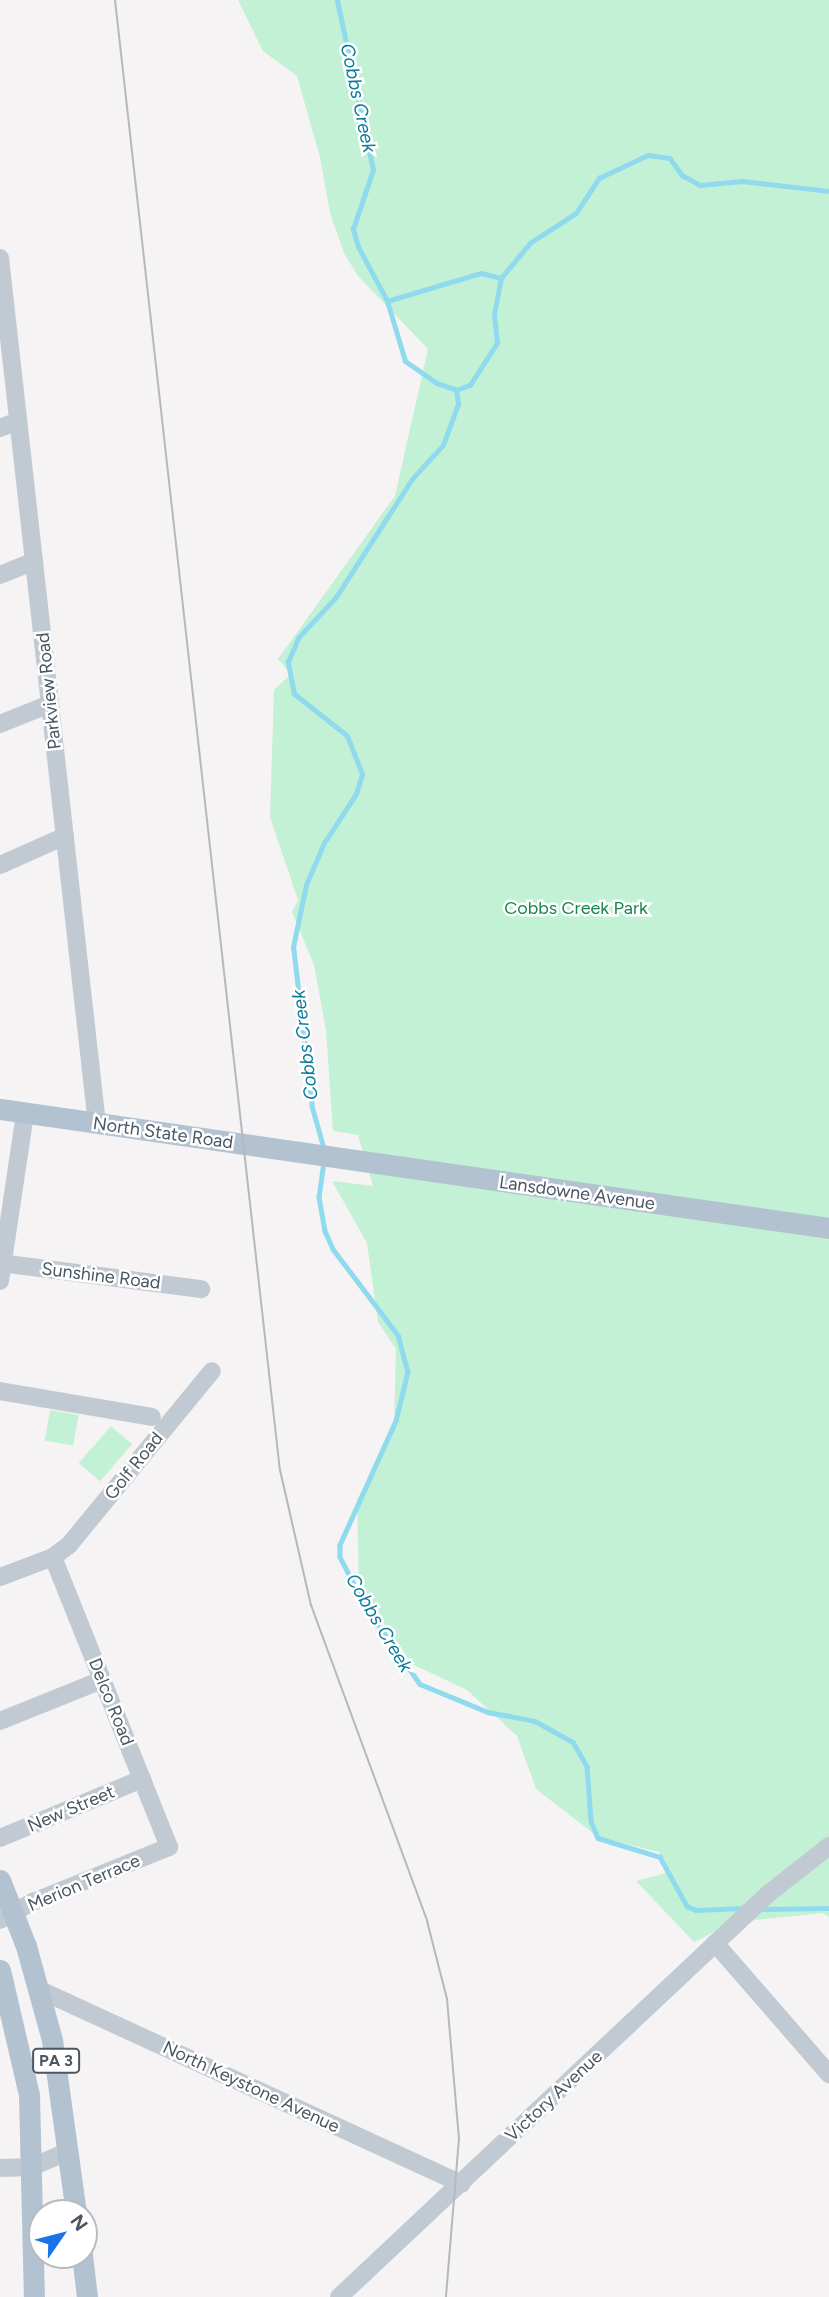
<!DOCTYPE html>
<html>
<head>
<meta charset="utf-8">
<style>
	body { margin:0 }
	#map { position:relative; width:829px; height:2297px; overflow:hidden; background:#f5f3f3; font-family:Figtree,sans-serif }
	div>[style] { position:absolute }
	.green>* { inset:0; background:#c3f1d5; transform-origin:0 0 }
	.stream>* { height:4.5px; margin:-2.25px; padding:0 2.25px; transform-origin:2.25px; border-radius:2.25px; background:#90daee }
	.minor>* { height:18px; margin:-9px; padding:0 9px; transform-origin:9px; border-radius:9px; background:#c1cad2 }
	.major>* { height:21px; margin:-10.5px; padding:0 10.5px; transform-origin:10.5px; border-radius:10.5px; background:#b3c2d1 }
	.tram>* { height:2px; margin:-1px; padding:0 1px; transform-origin:1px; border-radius:1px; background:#b5b8bd }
	span { translate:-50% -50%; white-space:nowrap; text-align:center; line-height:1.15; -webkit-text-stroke:5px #fff; paint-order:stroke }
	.shield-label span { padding:2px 5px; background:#fff; border:2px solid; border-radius:5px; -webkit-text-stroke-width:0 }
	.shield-label { font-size:16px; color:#4a5661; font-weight:700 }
	.street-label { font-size:18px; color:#4a5661 }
	.park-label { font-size:18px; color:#17864f }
	.water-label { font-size:19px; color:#0c7c9b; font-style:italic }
	.north { position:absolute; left:28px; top:2199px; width:70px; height:70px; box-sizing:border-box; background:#fff; border:2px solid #b7bbc0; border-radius:50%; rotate:55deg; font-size:19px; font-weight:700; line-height:28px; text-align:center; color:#4a5661 }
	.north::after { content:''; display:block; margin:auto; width:24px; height:32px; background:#1a73e8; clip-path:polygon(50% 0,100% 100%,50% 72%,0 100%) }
</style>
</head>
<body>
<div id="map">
	<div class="green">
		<div style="clip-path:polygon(238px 0,829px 0,829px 1917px,823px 1913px,734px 1922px,694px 1942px,636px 1881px,666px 1873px,659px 1852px,598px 1837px,536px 1789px,517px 1736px,467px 1690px,412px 1664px,359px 1586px,357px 1500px,394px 1430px,396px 1349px,378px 1322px,367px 1243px,332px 1181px,373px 1186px,358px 1135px,333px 1131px,326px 1030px,314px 965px,292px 912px,298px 900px,270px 817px,274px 690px,291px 674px,278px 659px,395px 496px,428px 349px,358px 276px,344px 253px,330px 213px,320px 157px,297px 76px,263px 51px)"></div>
		<div style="left:50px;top:1410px;width:29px;height:31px;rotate:10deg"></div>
		<div style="left:111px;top:1426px;width:28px;height:49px;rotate:41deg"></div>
	</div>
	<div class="stream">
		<div style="left:387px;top:301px;width:98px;rotate:-16.6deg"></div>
		<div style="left:481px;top:273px;width:21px;rotate:14deg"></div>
		<div style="left:456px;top:390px;width:15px;rotate:-20deg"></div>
		<div style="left:470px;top:385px;width:50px;rotate:-57.3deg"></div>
		<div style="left:497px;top:343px;width:29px;rotate:-96deg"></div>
		<div style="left:494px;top:314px;width:37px;rotate:-79deg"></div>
		<div style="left:501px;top:278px;width:45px;rotate:-50.4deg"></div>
		<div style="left:530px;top:243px;width:55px;rotate:-33.1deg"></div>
		<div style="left:576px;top:213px;width:42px;rotate:-56.7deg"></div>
		<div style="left:599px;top:178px;width:54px;rotate:-25.1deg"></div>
		<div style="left:648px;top:155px;width:22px;rotate:8deg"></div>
		<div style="left:670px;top:158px;width:21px;rotate:55deg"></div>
		<div style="left:682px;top:175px;width:21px;rotate:29deg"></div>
		<div style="left:700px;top:185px;width:42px;rotate:-5.4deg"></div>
		<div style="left:742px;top:181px;width:88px;rotate:6.6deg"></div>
		<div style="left:324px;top:1150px;width:44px;rotate:-105.9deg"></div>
		<div style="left:312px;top:1108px;width:162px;rotate:-96.7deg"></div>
		<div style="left:293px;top:947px;width:63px;rotate:-78.2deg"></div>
		<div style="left:306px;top:885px;width:46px;rotate:-66.8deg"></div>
		<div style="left:324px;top:843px;width:59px;rotate:-56.9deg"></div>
		<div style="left:356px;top:794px;width:21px;rotate:-73deg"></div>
		<div style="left:362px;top:774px;width:41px;rotate:-111.5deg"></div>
		<div style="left:347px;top:736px;width:68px;rotate:-141.6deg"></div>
		<div style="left:294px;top:694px;width:33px;rotate:-101deg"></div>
		<div style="left:288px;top:662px;width:26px;rotate:-67deg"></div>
		<div style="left:298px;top:638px;width:56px;rotate:-47.2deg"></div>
		<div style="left:336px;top:597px;width:140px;rotate:-57.2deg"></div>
		<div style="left:412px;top:479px;width:46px;rotate:-47.6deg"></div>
		<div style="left:443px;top:445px;width:44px;rotate:-69.9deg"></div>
		<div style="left:458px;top:404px;width:14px;rotate:-98deg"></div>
		<div style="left:456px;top:390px;width:21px;rotate:-161deg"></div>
		<div style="left:436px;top:383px;width:38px;rotate:-145deg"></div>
		<div style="left:405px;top:361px;width:63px;rotate:-106.7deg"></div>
		<div style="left:387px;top:301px;width:61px;rotate:-118.2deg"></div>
		<div style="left:358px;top:247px;width:19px;rotate:-106deg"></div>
		<div style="left:353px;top:229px;width:62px;rotate:-71.3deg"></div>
		<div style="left:373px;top:170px;width:174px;rotate:-102deg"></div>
		<div style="left:324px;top:1162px;width:35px;rotate:98deg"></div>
		<div style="left:319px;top:1197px;width:35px;rotate:80deg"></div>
		<div style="left:325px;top:1231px;width:20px;rotate:66deg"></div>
		<div style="left:333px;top:1249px;width:108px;rotate:52.9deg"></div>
		<div style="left:398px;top:1335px;width:38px;rotate:75deg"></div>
		<div style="left:408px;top:1372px;width:50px;rotate:103.8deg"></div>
		<div style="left:396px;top:1421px;width:136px;rotate:114.3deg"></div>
		<div style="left:340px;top:1545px;width:12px;rotate:90deg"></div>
		<div style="left:340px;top:1557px;width:56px;rotate:62.5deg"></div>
		<div style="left:366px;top:1607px;width:94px;rotate:55deg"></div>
		<div style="left:420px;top:1684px;width:74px;rotate:22.4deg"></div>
		<div style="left:488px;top:1712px;width:48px;rotate:10.8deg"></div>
		<div style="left:535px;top:1721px;width:43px;rotate:28.9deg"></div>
		<div style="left:573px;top:1742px;width:28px;rotate:60deg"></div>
		<div style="left:587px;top:1766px;width:55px;rotate:85.8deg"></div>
		<div style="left:591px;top:1821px;width:18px;rotate:68deg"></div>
		<div style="left:598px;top:1838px;width:65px;rotate:17deg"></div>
		<div style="left:660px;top:1857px;width:56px;rotate:61.1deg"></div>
		<div style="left:687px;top:1906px;width:10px;rotate:24deg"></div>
		<div style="left:696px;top:1910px;width:48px;rotate:-2.4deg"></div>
		<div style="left:760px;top:1909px;width:69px;rotate:-0.8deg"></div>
	</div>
	<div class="minor">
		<div style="left:0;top:258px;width:871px;rotate:83.61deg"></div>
		<div style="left:0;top:428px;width:19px;rotate:-21deg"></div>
		<div style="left:0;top:575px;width:37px;rotate:-22deg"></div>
		<div style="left:0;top:724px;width:54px;rotate:-21.8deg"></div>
		<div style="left:0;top:865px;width:71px;rotate:-24deg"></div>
		<div style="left:0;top:1263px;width:203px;rotate:7.4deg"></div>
		<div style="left:0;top:1281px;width:170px;rotate:-81.5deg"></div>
		<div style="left:0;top:1391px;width:154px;rotate:9.7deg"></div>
		<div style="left:0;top:1577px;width:57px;rotate:-20.7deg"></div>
		<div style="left:53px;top:1557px;width:20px;rotate:-37deg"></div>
		<div style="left:69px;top:1545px;width:225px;rotate:-50.6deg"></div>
		<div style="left:0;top:1721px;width:110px;rotate:-21.9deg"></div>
		<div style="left:0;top:1838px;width:154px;rotate:-22.6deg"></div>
		<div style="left:0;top:1920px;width:38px;rotate:-29deg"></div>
		<div style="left:33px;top:1902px;width:147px;rotate:-22deg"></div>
		<div style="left:169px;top:1847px;width:312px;rotate:-111.8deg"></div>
		<div style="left:715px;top:1943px;width:174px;rotate:49deg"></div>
		<div style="left:40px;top:1990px;width:464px;rotate:24.7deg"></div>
		<div style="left:0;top:2168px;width:32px;rotate:-2deg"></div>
		<div style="left:32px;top:2167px;width:40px;rotate:-23.4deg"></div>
		<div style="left:339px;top:2297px;width:589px;rotate:-43.21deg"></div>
		<div style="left:768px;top:1894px;width:78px;rotate:-38.2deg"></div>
	</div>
	<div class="major">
		<div style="left:0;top:1109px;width:837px;rotate:8.17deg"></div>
		<div style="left:0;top:1880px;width:71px;rotate:68.5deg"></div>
		<div style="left:26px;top:1946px;width:98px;rotate:74.5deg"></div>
		<div style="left:52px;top:2040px;width:175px;rotate:82.1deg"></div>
		<div style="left:0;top:1970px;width:128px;rotate:76.9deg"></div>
		<div style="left:29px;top:2095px;width:202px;rotate:88.6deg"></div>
		<div style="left:82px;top:2255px;width:42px;rotate:83.2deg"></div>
	</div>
	<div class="tram">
		<div style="left:115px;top:0;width:1479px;rotate:83.6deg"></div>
		<div style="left:280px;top:1470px;width:139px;rotate:77.1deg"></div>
		<div style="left:311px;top:1605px;width:337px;rotate:69.8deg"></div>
		<div style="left:427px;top:1921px;width:81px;rotate:75.6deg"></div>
		<div style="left:447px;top:1999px;width:140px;rotate:85.1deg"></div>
		<div style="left:459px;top:2138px;width:160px;rotate:94.7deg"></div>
	</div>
	<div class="shield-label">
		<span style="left:56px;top:2061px">PA 3</span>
	</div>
	<div class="street-label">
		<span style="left:49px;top:691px;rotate:-96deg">Parkview Road</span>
		<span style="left:163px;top:1133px;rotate:8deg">North State Road</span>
		<span style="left:577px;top:1193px;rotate:8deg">Lansdowne Avenue</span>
		<span style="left:101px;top:1276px;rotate:7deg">Sunshine Road</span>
		<span style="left:134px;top:1466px;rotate:-51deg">Golf Road</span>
		<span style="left:111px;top:1702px;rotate:68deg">Delco Road</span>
		<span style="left:71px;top:1809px;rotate:-23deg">New Street</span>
		<span style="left:84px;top:1883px;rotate:-23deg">Merion Terrace</span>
		<span style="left:251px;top:2087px;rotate:25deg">North Keystone Avenue</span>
		<span style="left:554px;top:2096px;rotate:-43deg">Victory Avenue</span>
	</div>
	<div class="park-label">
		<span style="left:576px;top:908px">Cobbs Creek Park</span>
	</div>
	<div class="water-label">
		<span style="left:358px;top:98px;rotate:78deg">Cobbs Creek</span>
		<span style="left:305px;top:1045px;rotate:-97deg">Cobbs Creek</span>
		<span style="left:379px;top:1623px;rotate:59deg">Cobbs Creek</span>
	</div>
	<div class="north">N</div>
</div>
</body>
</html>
